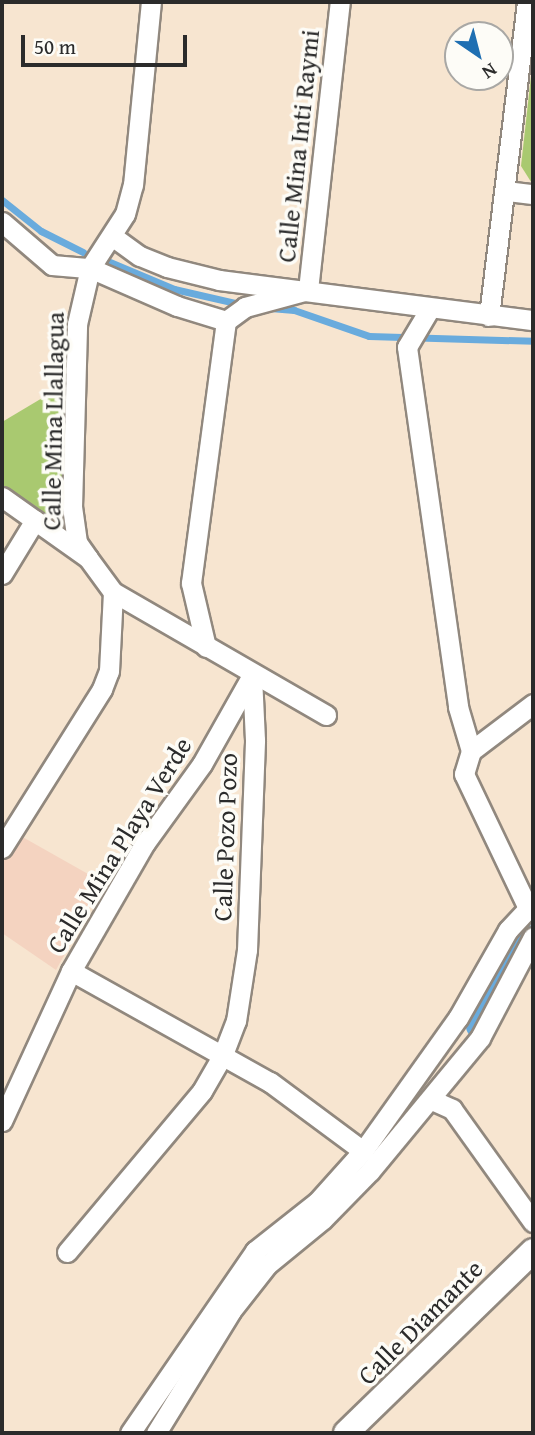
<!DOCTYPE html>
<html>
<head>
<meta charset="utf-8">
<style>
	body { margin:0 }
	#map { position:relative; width:535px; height:1435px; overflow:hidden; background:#f7e5d0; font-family:"Gentium Book Plus",serif }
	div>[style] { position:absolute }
	.built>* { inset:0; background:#f4d3c0 }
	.green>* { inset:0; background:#a9c970 }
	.stream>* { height:7px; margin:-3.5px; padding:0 3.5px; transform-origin:3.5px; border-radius:3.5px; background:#69abdd }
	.canal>* { height:23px; margin:-11.5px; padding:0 11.5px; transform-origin:11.5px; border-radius:11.5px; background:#69abdd }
	.roads { filter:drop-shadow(2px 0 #91887e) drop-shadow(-2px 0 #91887e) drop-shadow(0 2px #91887e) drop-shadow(0 -2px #91887e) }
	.minor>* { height:19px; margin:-9.5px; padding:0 9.5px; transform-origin:9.5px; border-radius:9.5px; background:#fff }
	.tertiary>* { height:24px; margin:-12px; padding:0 12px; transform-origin:12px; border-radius:12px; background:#fff }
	span { translate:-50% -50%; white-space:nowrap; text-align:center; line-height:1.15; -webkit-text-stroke:7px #fdfcf7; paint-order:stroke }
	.street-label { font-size:26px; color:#2b2b2b }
	.frame { position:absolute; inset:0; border:4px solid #2b2b2b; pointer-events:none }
	.north { position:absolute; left:444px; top:21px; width:70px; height:70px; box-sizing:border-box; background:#fdfcf7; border:2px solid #a9a8a5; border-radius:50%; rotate:145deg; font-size:19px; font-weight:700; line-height:28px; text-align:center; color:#2b2b2b }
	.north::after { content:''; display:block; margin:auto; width:24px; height:32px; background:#1f6fb2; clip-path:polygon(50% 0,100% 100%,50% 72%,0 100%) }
	.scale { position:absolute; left:21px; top:35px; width:166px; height:32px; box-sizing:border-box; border:4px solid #2b2b2b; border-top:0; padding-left:9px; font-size:21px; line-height:24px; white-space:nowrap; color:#2b2b2b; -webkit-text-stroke:5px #fdfcf7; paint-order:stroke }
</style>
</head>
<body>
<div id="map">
	<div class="built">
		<div style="clip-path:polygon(19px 835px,104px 883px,56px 970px,2px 933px,2px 864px)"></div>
	</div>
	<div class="green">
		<div style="clip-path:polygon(533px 58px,533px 185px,521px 166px)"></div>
		<div style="clip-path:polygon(54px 391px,64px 397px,64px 504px,47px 524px,2px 498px,2px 422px)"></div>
	</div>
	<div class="stream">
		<div style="left:2px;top:200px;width:50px;rotate:38.5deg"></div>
		<div style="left:41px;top:231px;width:47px;rotate:26.6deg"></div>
		<div style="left:105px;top:260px;width:75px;rotate:22.8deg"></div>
		<div style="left:174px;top:289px;width:68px;rotate:12.8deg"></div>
		<div style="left:270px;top:308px;width:24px;rotate:5deg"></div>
		<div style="left:294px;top:310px;width:79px;rotate:19.1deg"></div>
		<div style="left:369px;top:336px;width:164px;rotate:1.7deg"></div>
	</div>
	<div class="canal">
		<div style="left:477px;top:1026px;width:80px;rotate:-68.9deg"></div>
		<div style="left:506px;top:951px;width:25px;rotate:-56deg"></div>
	</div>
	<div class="roads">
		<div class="minor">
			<div style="left:507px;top:191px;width:26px;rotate:7deg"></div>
			<div style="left:2px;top:222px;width:66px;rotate:40.7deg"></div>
			<div style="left:52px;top:265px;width:38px;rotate:5deg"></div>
			<div style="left:90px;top:268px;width:95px;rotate:23.6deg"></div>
			<div style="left:177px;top:306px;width:51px;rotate:17deg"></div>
			<div style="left:112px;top:236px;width:34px;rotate:36deg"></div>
			<div style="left:140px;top:256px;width:29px;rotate:22deg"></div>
			<div style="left:167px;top:267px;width:54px;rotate:14deg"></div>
			<div style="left:219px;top:280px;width:317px;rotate:7.3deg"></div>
			<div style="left:429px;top:310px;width:43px;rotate:120.7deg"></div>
			<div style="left:407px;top:347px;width:364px;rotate:81.9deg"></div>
			<div style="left:458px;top:707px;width:46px;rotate:73.5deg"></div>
			<div style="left:489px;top:316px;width:316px;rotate:-83.1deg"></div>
			<div style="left:226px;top:321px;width:24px;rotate:-36deg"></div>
			<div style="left:245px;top:307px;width:65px;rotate:-15.1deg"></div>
			<div style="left:308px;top:290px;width:290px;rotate:-83.7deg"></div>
			<div style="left:2px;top:497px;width:105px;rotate:35.3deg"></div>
			<div style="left:88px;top:558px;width:42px;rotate:53.7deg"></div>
			<div style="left:113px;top:592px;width:246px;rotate:30deg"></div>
			<div style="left:88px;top:558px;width:19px;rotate:-125deg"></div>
			<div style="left:77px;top:542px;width:35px;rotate:-98deg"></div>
			<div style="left:72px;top:507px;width:183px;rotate:-88.4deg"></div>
			<div style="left:77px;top:324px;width:57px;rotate:-76.9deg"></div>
			<div style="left:90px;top:268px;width:64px;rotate:-57.1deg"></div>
			<div style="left:125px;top:214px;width:30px;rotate:-75deg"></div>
			<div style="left:133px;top:185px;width:184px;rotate:-84.4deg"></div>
			<div style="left:2px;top:574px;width:63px;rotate:-58.6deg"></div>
			<div style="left:206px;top:647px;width:66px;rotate:-103.2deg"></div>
			<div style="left:191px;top:583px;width:264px;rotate:-82.4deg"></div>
			<div style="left:533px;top:704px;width:78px;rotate:142.8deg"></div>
			<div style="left:471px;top:751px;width:24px;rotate:107deg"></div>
			<div style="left:464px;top:774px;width:146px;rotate:64.5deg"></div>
			<div style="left:527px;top:906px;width:6px;rotate:18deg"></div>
			<div style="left:2px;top:848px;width:188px;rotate:-57.8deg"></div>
			<div style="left:102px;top:689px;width:19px;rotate:-69deg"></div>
			<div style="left:109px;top:671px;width:79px;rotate:-87.1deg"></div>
			<div style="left:71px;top:971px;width:228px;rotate:29.2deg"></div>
			<div style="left:270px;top:1082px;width:116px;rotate:36.6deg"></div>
			<div style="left:432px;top:1100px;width:22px;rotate:24deg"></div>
			<div style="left:452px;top:1109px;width:139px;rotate:54.4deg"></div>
			<div style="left:2px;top:1121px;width:165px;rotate:-65.3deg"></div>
			<div style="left:71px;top:971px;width:148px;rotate:-60deg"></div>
			<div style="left:145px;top:843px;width:97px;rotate:-54.2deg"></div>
			<div style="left:202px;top:764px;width:100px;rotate:-60.6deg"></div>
			<div style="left:67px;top:1252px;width:210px;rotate:-50deg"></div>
			<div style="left:202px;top:1091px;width:39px;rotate:-60deg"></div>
			<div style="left:222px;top:1057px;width:39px;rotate:-69deg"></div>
			<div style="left:236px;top:1021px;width:72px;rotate:-81.2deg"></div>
			<div style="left:247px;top:950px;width:210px;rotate:-87.8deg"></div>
			<div style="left:255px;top:740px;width:64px;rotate:-92.7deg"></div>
			<div style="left:130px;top:1433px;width:221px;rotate:-55.5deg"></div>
			<div style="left:255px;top:1251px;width:79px;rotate:-38.3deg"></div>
			<div style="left:317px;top:1202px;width:69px;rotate:-48deg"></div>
			<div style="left:363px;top:1151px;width:163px;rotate:-54.5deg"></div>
			<div style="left:458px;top:1018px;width:101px;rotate:-60.4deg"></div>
			<div style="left:508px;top:930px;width:37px;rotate:-47deg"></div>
			<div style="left:156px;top:1433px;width:143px;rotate:-58.4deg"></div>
			<div style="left:231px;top:1311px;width:58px;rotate:-52deg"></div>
			<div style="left:267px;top:1265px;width:72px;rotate:-39.4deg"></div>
			<div style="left:323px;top:1219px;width:67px;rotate:-45.6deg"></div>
			<div style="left:370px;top:1171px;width:173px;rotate:-50.4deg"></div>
			<div style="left:480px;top:1038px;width:114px;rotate:-62.3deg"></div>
		</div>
		<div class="tertiary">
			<div style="left:346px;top:1433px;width:261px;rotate:-44.2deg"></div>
		</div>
	</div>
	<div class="street-label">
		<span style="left:298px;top:146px;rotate:-84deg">Calle Mina Inti Raymi</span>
		<span style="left:53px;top:421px;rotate:-89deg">Calle Mina Llallagua</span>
		<span style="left:225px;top:837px;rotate:-88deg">Calle Pozo Pozo</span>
		<span style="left:119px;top:845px;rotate:-58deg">Calle Mina Playa Verde</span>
		<span style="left:420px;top:1322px;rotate:-45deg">Calle Diamante</span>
	</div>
	<div class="frame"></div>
	<div class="north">N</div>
	<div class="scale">50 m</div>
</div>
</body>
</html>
